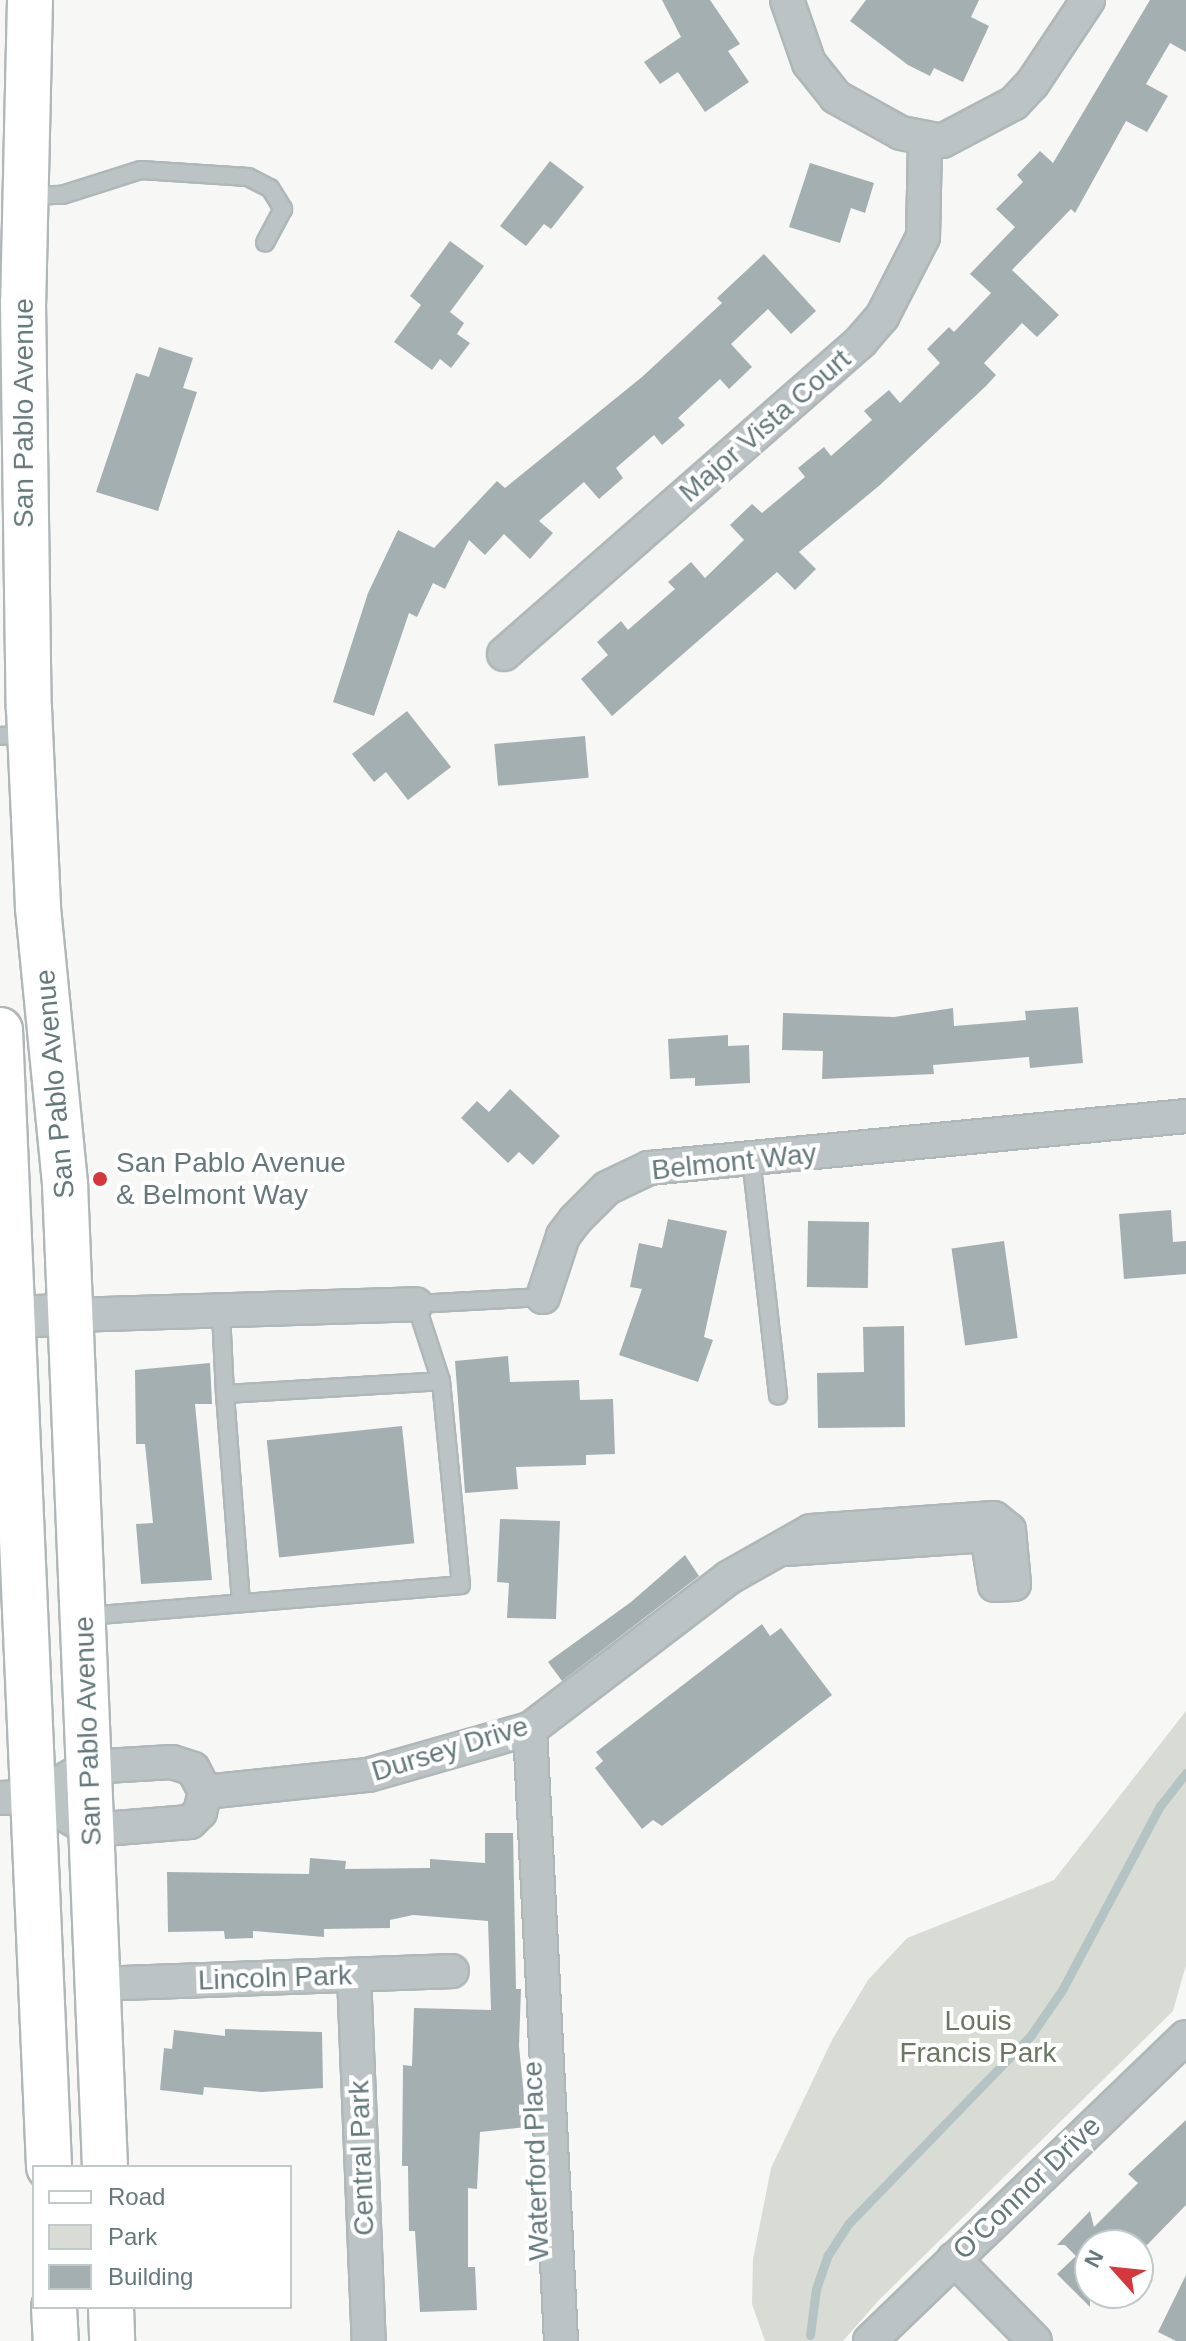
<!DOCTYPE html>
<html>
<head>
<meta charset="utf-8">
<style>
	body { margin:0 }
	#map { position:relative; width:1186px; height:2341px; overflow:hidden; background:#f7f7f5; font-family:Helvetica,sans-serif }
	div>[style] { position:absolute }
	.green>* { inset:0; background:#d9dcd4 }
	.stream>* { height:9px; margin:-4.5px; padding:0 4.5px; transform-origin:4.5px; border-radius:4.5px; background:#b4c4c4 }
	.building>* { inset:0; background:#a4afb1; transform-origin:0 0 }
	.roads { filter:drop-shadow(2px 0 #b0b7b9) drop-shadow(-2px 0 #b0b7b9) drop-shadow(0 2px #b0b7b9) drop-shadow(0 -2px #b0b7b9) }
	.service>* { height:16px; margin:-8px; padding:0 8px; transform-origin:8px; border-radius:8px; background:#bcc3c4 }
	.minor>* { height:32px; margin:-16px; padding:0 16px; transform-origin:16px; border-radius:16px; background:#bcc3c4 }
	.tertiary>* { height:40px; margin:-20px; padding:0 20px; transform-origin:20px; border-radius:20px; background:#bcc3c4 }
	.primary>* { height:44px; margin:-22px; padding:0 22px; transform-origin:22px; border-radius:22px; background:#fff }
	.dots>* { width:22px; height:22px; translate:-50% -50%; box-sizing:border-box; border:4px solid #fff; border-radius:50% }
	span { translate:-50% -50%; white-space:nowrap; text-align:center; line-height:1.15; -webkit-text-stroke:8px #fff; paint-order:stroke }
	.street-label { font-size:28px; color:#65797d }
	.poi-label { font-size:28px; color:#65797d }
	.left { translate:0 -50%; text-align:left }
	.park-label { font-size:28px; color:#6b7663 }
	.legend { position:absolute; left:32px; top:2165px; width:260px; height:144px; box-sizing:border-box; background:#fff; border:2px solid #c1c9cb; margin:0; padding:10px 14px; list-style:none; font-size:24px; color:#65797d }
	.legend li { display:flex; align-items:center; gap:16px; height:40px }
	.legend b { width:40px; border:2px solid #c1c9cb }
	.north { position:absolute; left:1074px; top:2229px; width:80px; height:80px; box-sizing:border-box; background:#fff; border:2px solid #c1c9cb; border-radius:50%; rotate:297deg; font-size:22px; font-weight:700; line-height:32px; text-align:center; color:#65797d }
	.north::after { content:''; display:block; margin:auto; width:28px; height:36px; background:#d4383d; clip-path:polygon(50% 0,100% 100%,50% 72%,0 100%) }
</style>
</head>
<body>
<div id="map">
	<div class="green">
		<div style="clip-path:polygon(1186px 1711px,1186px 1965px,1173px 2011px,879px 2300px,843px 2341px,765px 2341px,752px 2304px,753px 2259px,771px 2168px,832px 2040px,868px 1980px,907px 1938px,1054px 1880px)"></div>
	</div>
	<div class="stream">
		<div style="left:810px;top:2335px;width:46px;rotate:-82.6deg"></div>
		<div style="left:816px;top:2289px;width:36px;rotate:-71deg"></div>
		<div style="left:828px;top:2255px;width:38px;rotate:-57deg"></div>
		<div style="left:849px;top:2223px;width:262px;rotate:-45.9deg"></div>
		<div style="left:1031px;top:2035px;width:55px;rotate:-55.4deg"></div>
		<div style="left:1062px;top:1990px;width:208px;rotate:-62deg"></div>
		<div style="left:1160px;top:1806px;width:42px;rotate:-51.8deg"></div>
	</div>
	<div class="building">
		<div style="clip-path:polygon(662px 0,710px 0,740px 44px,728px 51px,749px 82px,705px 112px,678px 72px,660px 84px,644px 62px,681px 37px)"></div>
		<div style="clip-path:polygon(866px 0,979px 0,971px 17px,989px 26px,963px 82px,934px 68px,930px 76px,908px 65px,850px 21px)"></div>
		<div style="clip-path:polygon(1150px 0,1186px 0,1186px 52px,1170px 43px,1146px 84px,1168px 96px,1147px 132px,1126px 121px,1075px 213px,1071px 209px,1012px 270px,1059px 315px,1037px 337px,1022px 323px,984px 363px,996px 375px,986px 386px,880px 485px,799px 552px,816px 569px,795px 590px,777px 572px,612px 716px,581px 679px,608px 655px,597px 642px,621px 621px,628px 630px,675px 589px,668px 582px,691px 562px,705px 578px,744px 540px,730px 525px,752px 504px,762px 513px,805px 477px,798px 468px,824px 447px,831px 456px,872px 420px,864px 411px,889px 390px,900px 403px,940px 363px,927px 349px,949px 327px,954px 332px,991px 293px,970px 274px,1015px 227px,996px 209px,1023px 182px,1017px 175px,1040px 151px,1053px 163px)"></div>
		<div style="clip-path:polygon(550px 161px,584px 187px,551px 229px,544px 224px,526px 246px,500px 226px)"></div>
		<div style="clip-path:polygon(810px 163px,874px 183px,865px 213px,851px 208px,840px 243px,789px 227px)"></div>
		<div style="clip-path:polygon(450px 241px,484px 266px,450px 312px,464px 323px,457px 334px,470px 343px,451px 368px,440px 359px,432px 370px,394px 342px,421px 305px,410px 296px)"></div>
		<div style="clip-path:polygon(764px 254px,816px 311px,791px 334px,768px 309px,731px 344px,752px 367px,729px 389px,720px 379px,678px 418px,685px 425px,662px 445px,654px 435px,616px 468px,623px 478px,599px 499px,584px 482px,539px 521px,553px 533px,530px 559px,504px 534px,485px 555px,469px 540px,445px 589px,433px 583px,417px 617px,409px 613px,374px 716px,333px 702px,368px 593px,398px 530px,434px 548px,497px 481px,505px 488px,642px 377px,722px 303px,717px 298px)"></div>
		<div style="clip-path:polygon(159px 347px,193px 358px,183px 388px,197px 392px,158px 511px,96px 492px,136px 373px,149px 377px)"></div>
		<div style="clip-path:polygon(407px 711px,451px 767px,408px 800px,386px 772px,374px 782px,352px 754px)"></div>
		<div style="left:585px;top:736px;width:42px;height:91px;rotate:85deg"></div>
		<div style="clip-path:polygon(1078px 1007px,1083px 1063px,1030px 1068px,1029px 1057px,933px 1065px,934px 1074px,822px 1079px,823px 1051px,782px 1050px,783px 1013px,894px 1017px,953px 1008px,954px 1026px,1026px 1020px,1025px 1011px)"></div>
		<div style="clip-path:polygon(728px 1035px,728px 1046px,749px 1045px,750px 1083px,695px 1086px,695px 1078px,670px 1079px,668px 1039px)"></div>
		<div style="clip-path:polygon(510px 1089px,560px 1136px,533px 1165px,519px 1152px,508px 1163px,461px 1118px,477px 1101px,489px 1112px)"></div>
		<div style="clip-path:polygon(1171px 1210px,1173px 1242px,1186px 1241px,1186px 1274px,1124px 1279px,1119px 1214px)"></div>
		<div style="clip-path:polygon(668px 1219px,727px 1231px,704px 1337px,713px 1340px,698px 1382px,619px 1355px,642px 1289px,630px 1287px,639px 1243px,662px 1248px)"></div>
		<div style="left:808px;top:1221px;width:61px;height:66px;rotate:1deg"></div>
		<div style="left:1004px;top:1241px;width:98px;height:53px;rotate:82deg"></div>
		<div style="clip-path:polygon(904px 1326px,905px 1427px,818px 1428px,817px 1373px,864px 1372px,863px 1327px)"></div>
		<div style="clip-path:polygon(508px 1356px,510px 1382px,579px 1380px,580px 1400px,613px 1399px,615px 1454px,586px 1455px,586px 1465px,516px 1467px,518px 1489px,465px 1493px,455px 1361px)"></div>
		<div style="clip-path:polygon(210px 1363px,212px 1404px,195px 1404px,212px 1580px,141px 1584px,136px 1524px,153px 1523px,145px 1444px,136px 1444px,135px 1370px)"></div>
		<div style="left:402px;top:1426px;width:118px;height:136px;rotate:84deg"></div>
		<div style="clip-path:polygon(500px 1519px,560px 1521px,556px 1619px,507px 1618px,509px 1583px,497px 1582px)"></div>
		<div style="clip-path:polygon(685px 1555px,699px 1576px,562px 1681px,548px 1662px,631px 1602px)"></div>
		<div style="clip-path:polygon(762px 1624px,770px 1636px,781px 1628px,832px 1695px,662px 1826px,653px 1820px,642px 1829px,595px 1768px,603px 1761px,596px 1752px)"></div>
		<div style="clip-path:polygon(485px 1833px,513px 1833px,516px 1989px,521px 1989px,519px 2046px,527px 2127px,480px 2132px,477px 2189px,468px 2188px,468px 2267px,475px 2267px,477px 2310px,420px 2312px,415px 2231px,409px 2231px,408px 2166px,402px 2166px,403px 2065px,412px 2066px,414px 2008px,491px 2010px,488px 1921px,413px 1915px,390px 1920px,390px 1928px,324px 1929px,324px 1937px,253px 1931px,253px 1938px,225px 1939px,224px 1931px,168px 1932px,167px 1872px,309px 1874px,310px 1858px,346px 1861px,345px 1869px,430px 1868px,430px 1859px,485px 1863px)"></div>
		<div style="clip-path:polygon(225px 2029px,322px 2032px,323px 2088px,262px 2092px,204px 2087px,203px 2095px,160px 2090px,164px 2048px,172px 2049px,174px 2030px,225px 2036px)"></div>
		<div style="clip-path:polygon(1186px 2120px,1186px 2205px,1147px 2245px,1090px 2245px,1090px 2307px,1057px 2274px,1076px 2256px,1065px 2245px,1057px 2245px,1090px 2211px,1094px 2227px,1138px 2183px,1128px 2174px)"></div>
		<div style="clip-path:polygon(1186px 2275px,1186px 2341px,1176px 2341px,1158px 2332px)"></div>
	</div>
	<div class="roads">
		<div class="service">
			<div style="left:27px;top:196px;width:35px;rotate:-2deg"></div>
			<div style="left:62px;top:195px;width:83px;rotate:-17.6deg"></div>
			<div style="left:141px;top:170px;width:107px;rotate:3.7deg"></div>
			<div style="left:248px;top:177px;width:25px;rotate:27deg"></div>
			<div style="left:270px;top:188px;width:25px;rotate:58deg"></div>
			<div style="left:283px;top:209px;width:38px;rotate:118deg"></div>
			<div style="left:0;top:736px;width:29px;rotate:-2deg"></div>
			<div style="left:751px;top:1158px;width:239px;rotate:83.5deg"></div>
			<div style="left:221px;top:1313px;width:81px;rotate:87.2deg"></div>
			<div style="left:241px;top:1602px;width:209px;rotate:-94.4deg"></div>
			<div style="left:225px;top:1394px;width:216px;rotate:-3.4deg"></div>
			<div style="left:86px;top:1616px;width:376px;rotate:-4.7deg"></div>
			<div style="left:461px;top:1585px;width:205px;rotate:-95.6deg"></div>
			<div style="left:441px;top:1381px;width:81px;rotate:-108deg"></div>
			<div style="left:416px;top:1304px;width:127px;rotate:-3.2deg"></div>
		</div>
		<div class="minor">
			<div style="left:787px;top:0;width:67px;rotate:70.8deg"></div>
			<div style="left:809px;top:63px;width:43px;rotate:51.5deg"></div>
			<div style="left:836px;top:97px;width:74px;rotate:29deg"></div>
			<div style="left:901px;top:133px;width:42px;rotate:11deg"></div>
			<div style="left:942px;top:141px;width:81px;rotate:-27.8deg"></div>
			<div style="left:1014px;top:103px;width:26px;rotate:-47deg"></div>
			<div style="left:1032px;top:84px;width:101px;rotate:-56.3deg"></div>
			<div style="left:504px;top:654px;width:475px;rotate:-41.2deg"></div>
			<div style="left:861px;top:341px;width:32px;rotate:-49deg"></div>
			<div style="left:882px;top:317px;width:90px;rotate:-62.9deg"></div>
			<div style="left:923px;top:237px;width:97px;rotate:-88.8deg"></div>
			<div style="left:543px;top:1297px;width:64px;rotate:-71.8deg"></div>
			<div style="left:563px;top:1236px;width:20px;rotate:-53deg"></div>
			<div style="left:575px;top:1220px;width:45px;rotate:-45deg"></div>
			<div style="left:607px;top:1188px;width:47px;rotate:-25.5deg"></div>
			<div style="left:649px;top:1168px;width:540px;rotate:-5.53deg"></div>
			<div style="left:72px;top:1315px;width:344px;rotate:-1.8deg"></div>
			<div style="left:530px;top:1729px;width:613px;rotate:87.1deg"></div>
			<div style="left:205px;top:1792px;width:164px;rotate:-6deg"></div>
			<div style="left:368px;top:1775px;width:168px;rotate:-15.9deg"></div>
			<div style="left:530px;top:1729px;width:249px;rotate:-37.3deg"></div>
			<div style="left:728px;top:1578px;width:95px;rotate:-29.5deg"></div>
			<div style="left:811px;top:1531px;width:183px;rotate:-4.1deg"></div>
			<div style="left:994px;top:1518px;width:19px;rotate:39deg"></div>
			<div style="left:1009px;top:1530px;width:54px;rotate:84.7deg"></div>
			<div style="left:1014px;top:1584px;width:19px;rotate:177deg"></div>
			<div style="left:995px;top:1585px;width:51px;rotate:-99.1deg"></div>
			<div style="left:987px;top:1535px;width:202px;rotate:176deg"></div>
			<div style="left:0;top:1798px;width:34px;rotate:-2deg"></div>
			<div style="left:34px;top:1797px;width:62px;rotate:-29.1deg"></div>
			<div style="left:88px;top:1767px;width:84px;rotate:-3.4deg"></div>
			<div style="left:172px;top:1762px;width:22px;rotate:18deg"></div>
			<div style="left:193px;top:1769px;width:26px;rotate:62deg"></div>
			<div style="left:205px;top:1792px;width:21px;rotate:104deg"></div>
			<div style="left:200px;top:1812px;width:14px;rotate:135deg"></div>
			<div style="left:190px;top:1822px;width:99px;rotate:175.4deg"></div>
			<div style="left:91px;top:1830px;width:66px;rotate:-149.9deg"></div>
			<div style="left:354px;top:1975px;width:366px;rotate:87.7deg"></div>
			<div style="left:98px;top:1984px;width:354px;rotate:-2.1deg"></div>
			<div style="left:954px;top:2259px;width:115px;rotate:45.4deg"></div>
			<div style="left:870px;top:2341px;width:438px;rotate:-43.9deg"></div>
		</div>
		<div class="tertiary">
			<div style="left:0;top:1317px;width:72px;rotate:-1.6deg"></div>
		</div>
		<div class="primary">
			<div style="left:30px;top:0;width:303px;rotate:91.3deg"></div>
			<div style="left:23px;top:303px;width:405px;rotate:89.2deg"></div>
			<div style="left:29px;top:708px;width:200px;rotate:87.4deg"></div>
			<div style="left:38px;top:908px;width:277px;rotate:84.4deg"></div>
			<div style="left:65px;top:1184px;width:984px;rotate:87.67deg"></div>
			<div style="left:0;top:1030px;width:1138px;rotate:87.53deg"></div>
			<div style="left:54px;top:2307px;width:34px;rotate:87deg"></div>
			<div style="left:111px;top:2307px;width:34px;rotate:88deg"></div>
		</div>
	</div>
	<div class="dots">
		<div style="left:100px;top:1179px;background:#d4383d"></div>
	</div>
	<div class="street-label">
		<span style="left:24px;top:413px;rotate:-90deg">San Pablo Avenue</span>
		<span style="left:765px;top:426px;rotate:-41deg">Major Vista Court</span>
		<span style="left:55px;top:1084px;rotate:-95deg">San Pablo Avenue</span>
		<span style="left:734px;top:1162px;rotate:-6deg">Belmont Way</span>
		<span style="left:88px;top:1731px;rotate:-92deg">San Pablo Avenue</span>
		<span style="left:450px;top:1749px;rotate:-17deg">Dursey Drive</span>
		<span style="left:275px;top:1978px;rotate:-2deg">Lincoln Park</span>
		<span style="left:362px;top:2158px;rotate:-92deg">Central Park</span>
		<span style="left:536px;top:2161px;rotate:-92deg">Waterford Place</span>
		<span style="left:1027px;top:2188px;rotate:-44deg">O'Connor Drive</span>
	</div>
	<div class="poi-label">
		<span class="left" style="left:116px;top:1179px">San Pablo Avenue<br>&amp; Belmont Way</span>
	</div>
	<div class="park-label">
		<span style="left:978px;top:2037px">Louis<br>Francis Park</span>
	</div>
	<ul class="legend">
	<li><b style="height:10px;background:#fff"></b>Road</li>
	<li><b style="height:22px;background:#d9dcd4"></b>Park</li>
	<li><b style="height:22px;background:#a4afb1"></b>Building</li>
	</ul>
	<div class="north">N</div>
</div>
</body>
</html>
